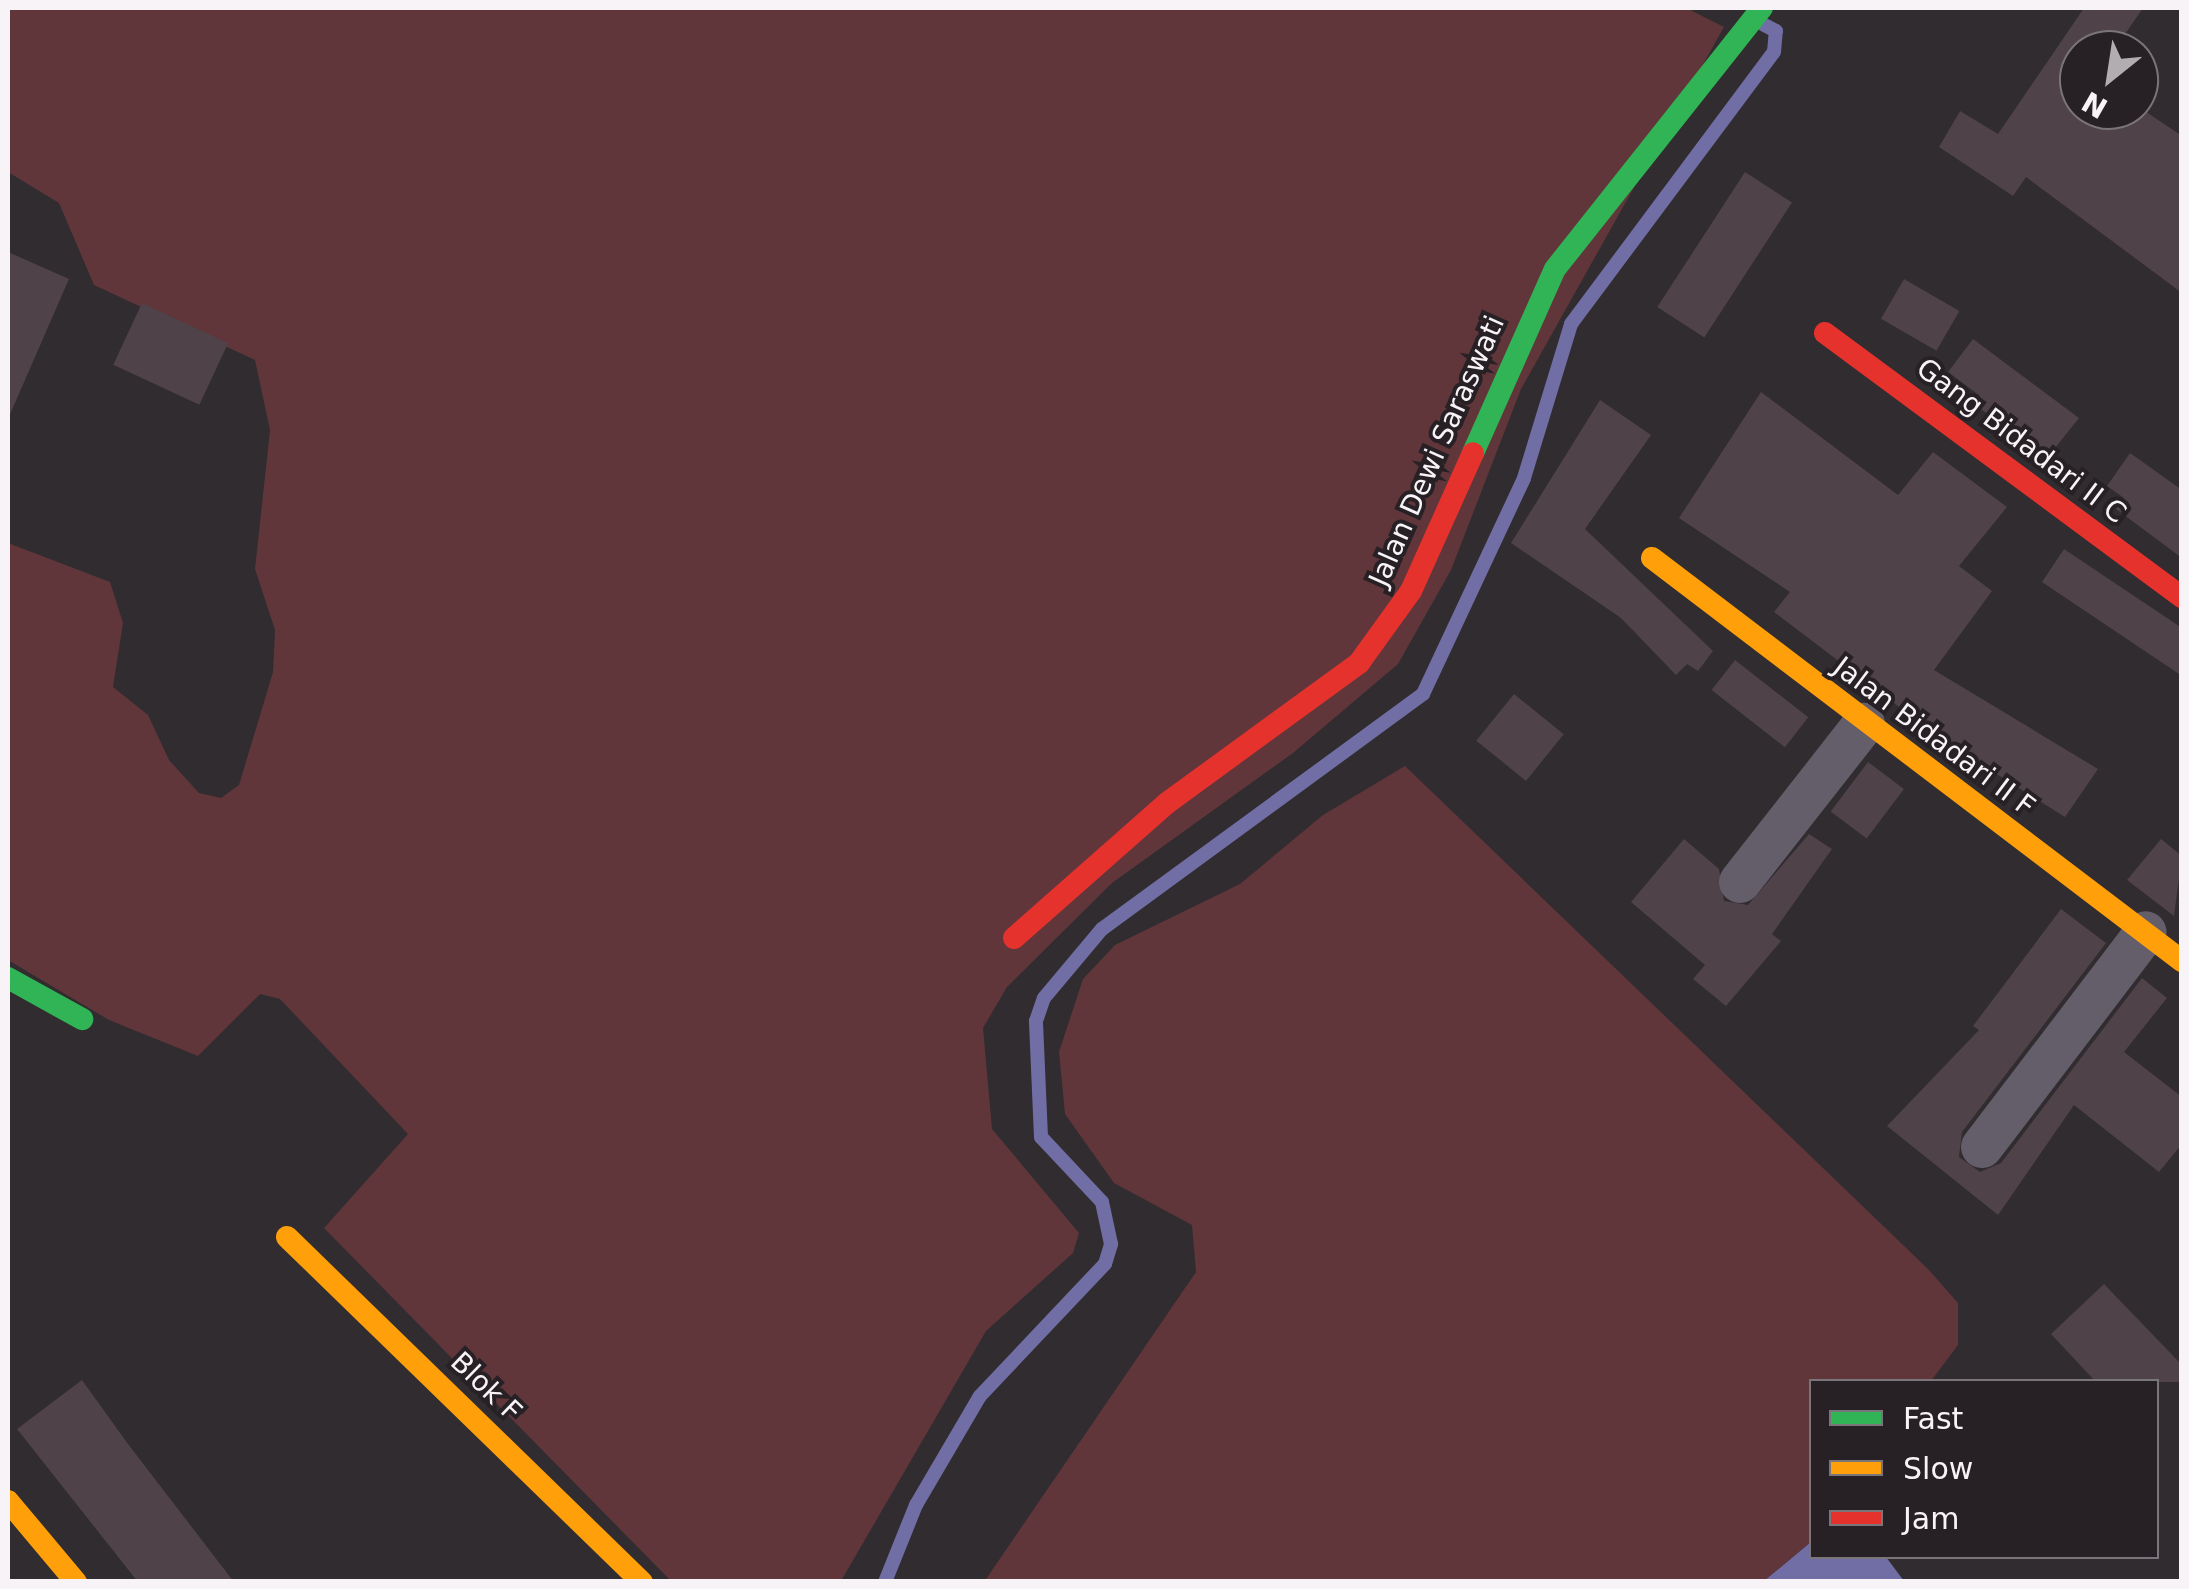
<!DOCTYPE html>
<html>
<head>
<meta charset="utf-8">
<style>
	body { margin:0 }
	#map { position:relative; width:2189px; height:1589px; overflow:hidden; background:#302c2f; font-family:"DejaVu Sans",sans-serif }
	div>[style] { position:absolute }
	.green>* { inset:0; background:#60363b }
	.water>* { inset:0; background:#716ea5 }
	.stream>* { height:14px; margin:-7px; padding:0 7px; transform-origin:7px; border-radius:7px; background:#716ea5 }
	.building>* { inset:0; background:#4f4249; transform-origin:0 0 }
	.street>* { height:42px; margin:-21px; padding:0 21px; transform-origin:21px; border-radius:21px; background:#645d6a }
	.fast>* { height:22px; margin:-11px; padding:0 11px; transform-origin:11px; border-radius:11px; background:#30b455 }
	.slow>* { height:22px; margin:-11px; padding:0 11px; transform-origin:11px; border-radius:11px; background:#ff9f0a }
	.jam>* { height:22px; margin:-11px; padding:0 11px; transform-origin:11px; border-radius:11px; background:#e5322d }
	span { translate:-50% -50%; white-space:nowrap; text-align:center; line-height:1.15; -webkit-text-stroke:8px #272126; paint-order:stroke }
	.street-label { font-size:28px; color:#f7f3f7 }
	.frame { position:absolute; inset:0; border:10px solid #f7f3f7; pointer-events:none }
	.legend { position:absolute; left:1809px; top:1379px; width:350px; height:180px; box-sizing:border-box; background:#272126; border:2px solid #7a757a; margin:0; padding:12px 18px; list-style:none; font-size:30px; color:#f7f3f7 }
	.legend li { display:flex; align-items:center; gap:20px; height:50px }
	.legend b { width:50px; border:2px solid #7a757a }
	.north { position:absolute; left:2059px; top:30px; width:100px; height:100px; box-sizing:border-box; background:#272126; border:2px solid #7a757a; border-radius:50%; rotate:210deg; font-size:28px; font-weight:700; line-height:40px; text-align:center; color:#f7f3f7 }
	.north::after { content:''; display:block; margin:auto; width:35px; height:45px; background:#b1adb1; clip-path:polygon(50% 0,100% 100%,50% 72%,0 100%) }
</style>
</head>
<body>
<div id="map">
	<div class="green">
		<div style="clip-path:polygon(8px 8px,1686px 8px,1724px 27px,1521px 389px,1451px 570px,1398px 664px,1293px 753px,1112px 883px,1007px 987px,983px 1028px,992px 1129px,1079px 1233px,1073px 1253px,986px 1331px,841px 1581px,671px 1581px,324px 1228px,408px 1134px,280px 999px,260px 994px,198px 1056px,109px 1020px,8px 960px,8px 543px,110px 582px,123px 623px,113px 687px,148px 715px,169px 760px,199px 793px,221px 798px,239px 785px,273px 672px,275px 630px,255px 569px,270px 430px,255px 360px,94px 285px,59px 203px,8px 172px)"></div>
		<div style="clip-path:polygon(1405px 766px,1928px 1269px,1958px 1303px,1958px 1345px,1931px 1381px,1812px 1382px,1811px 1542px,1764px 1581px,984px 1582px,1196px 1272px,1192px 1225px,1114px 1183px,1065px 1114px,1059px 1052px,1083px 979px,1115px 945px,1240px 884px,1323px 815px)"></div>
	</div>
	<div class="water">
		<div style="clip-path:polygon(1811px 1542px,1812px 1556px,1886px 1557px,1904px 1581px,1764px 1581px)"></div>
	</div>
	<div class="stream">
		<div style="left:885px;top:1582px;width:83px;rotate:-68.1deg"></div>
		<div style="left:916px;top:1505px;width:126px;rotate:-59.6deg"></div>
		<div style="left:980px;top:1396px;width:182px;rotate:-46.6deg"></div>
		<div style="left:1105px;top:1264px;width:21px;rotate:-73deg"></div>
		<div style="left:1111px;top:1244px;width:43px;rotate:-102.1deg"></div>
		<div style="left:1102px;top:1202px;width:89px;rotate:-133.2deg"></div>
		<div style="left:1041px;top:1137px;width:116px;rotate:-92.5deg"></div>
		<div style="left:1036px;top:1021px;width:24px;rotate:-71deg"></div>
		<div style="left:1044px;top:998px;width:90px;rotate:-50deg"></div>
		<div style="left:1102px;top:929px;width:398px;rotate:-36.2deg"></div>
		<div style="left:1423px;top:694px;width:238px;rotate:-64.9deg"></div>
		<div style="left:1524px;top:478px;width:161px;rotate:-73deg"></div>
		<div style="left:1571px;top:324px;width:339px;rotate:-53.3deg"></div>
		<div style="left:1774px;top:52px;width:21px;rotate:-85deg"></div>
		<div style="left:1776px;top:31px;width:13px;rotate:-153deg"></div>
	</div>
	<div class="building">
		<div style="clip-path:polygon(2084px 8px,2143px 8px,2114px 50px,2079px 50px,2079px 110px,2139px 107px,2182px 136px,2182px 293px,2026px 177px,2013px 196px,1939px 147px,1960px 111px,1998px 134px)"></div>
		<div style="left:1745px;top:172px;width:56px;height:161px;rotate:33deg"></div>
		<div style="clip-path:polygon(8px 252px,69px 279px,8px 419px)"></div>
		<div style="left:1904px;top:279px;width:64px;height:46px;rotate:30deg"></div>
		<div style="left:142px;top:303px;width:95px;height:68px;rotate:25deg"></div>
		<div style="clip-path:polygon(1973px 339px,2079px 418px,2047px 458px,1974px 404px,1980px 396px,1948px 372px)"></div>
		<div style="clip-path:polygon(1761px 392px,1898px 495px,1933px 452px,2007px 507px,1959px 566px,1992px 591px,1934px 670px,2098px 769px,2065px 817px,1944px 741px,1774px 612px,1790px 592px,1679px 518px)"></div>
		<div style="clip-path:polygon(1600px 400px,1651px 435px,1585px 529px,1713px 651px,1698px 671px,1687px 664px,1676px 675px,1621px 618px,1511px 543px)"></div>
		<div style="clip-path:polygon(2130px 453px,2182px 490px,2182px 558px,2116px 509px,2124px 498px,2107px 486px)"></div>
		<div style="clip-path:polygon(2064px 549px,2182px 628px,2182px 676px,2042px 582px)"></div>
		<div style="left:1735px;top:660px;width:93px;height:38px;rotate:38deg"></div>
		<div style="left:1514px;top:694px;width:64px;height:60px;rotate:39deg"></div>
		<div style="left:1868px;top:762px;width:45px;height:62px;rotate:37deg"></div>
		<div style="clip-path:polygon(1809px 834px,1832px 849px,1772px 934px,1781px 941px,1726px 1006px,1693px 979px,1705px 965px,1631px 902px,1684px 839px,1719px 869px,1724px 901px,1748px 905px)"></div>
		<div style="clip-path:polygon(2161px 839px,2182px 856px,2174px 916px,2127px 880px)"></div>
		<div style="clip-path:polygon(2061px 909px,2106px 943px,1962px 1132px,1959px 1157px,1980px 1172px,2001px 1163px,2142px 978px,2167px 998px,2124px 1052px,2182px 1097px,2182px 1144px,2159px 1172px,2074px 1105px,1998px 1215px,1887px 1126px,1979px 1030px,1973px 1026px)"></div>
		<div style="clip-path:polygon(2104px 1284px,2182px 1365px,2182px 1382px,2096px 1382px,2051px 1334px)"></div>
		<div style="clip-path:polygon(82px 1380px,128px 1444px,234px 1582px,138px 1582px,17px 1429px)"></div>
	</div>
	<div class="street">
		<div style="left:1740px;top:882px;width:201px;rotate:-51.9deg"></div>
		<div style="left:1982px;top:1147px;width:270px;rotate:-52.7deg"></div>
	</div>
	<div class="fast">
		<div style="left:1473px;top:453px;width:201px;rotate:-66deg"></div>
		<div style="left:1555px;top:269px;width:333px;rotate:-51.6deg"></div>
		<div style="left:8px;top:978px;width:85px;rotate:29deg"></div>
	</div>
	<div class="slow">
		<div style="left:1652px;top:558px;width:666px;rotate:37.25deg"></div>
		<div style="left:287px;top:1237px;width:495px;rotate:44.2deg"></div>
		<div style="left:8px;top:1501px;width:106px;rotate:50deg"></div>
	</div>
	<div class="jam">
		<div style="left:1825px;top:333px;width:444px;rotate:36.5deg"></div>
		<div style="left:1014px;top:938px;width:204px;rotate:-41.4deg"></div>
		<div style="left:1167px;top:803px;width:238px;rotate:-36.1deg"></div>
		<div style="left:1359px;top:663px;width:89px;rotate:-54.2deg"></div>
		<div style="left:1411px;top:591px;width:151px;rotate:-65.8deg"></div>
	</div>
	<div class="street-label">
		<span style="left:2021px;top:441px;rotate:37deg">Gang Bidadari II C</span>
		<span style="left:1437px;top:451px;rotate:-66deg">Jalan Dewi Saraswati</span>
		<span style="left:1934px;top:737px;rotate:37deg">Jalan Bidadari II F</span>
		<span style="left:486px;top:1387px;rotate:44deg">Blok F</span>
	</div>
	<div class="frame"></div>
	<ul class="legend">
	<li><b style="height:12px;background:#30b455"></b>Fast</li>
	<li><b style="height:12px;background:#ff9f0a"></b>Slow</li>
	<li><b style="height:12px;background:#e5322d"></b>Jam</li>
	</ul>
	<div class="north">N</div>
</div>
</body>
</html>
